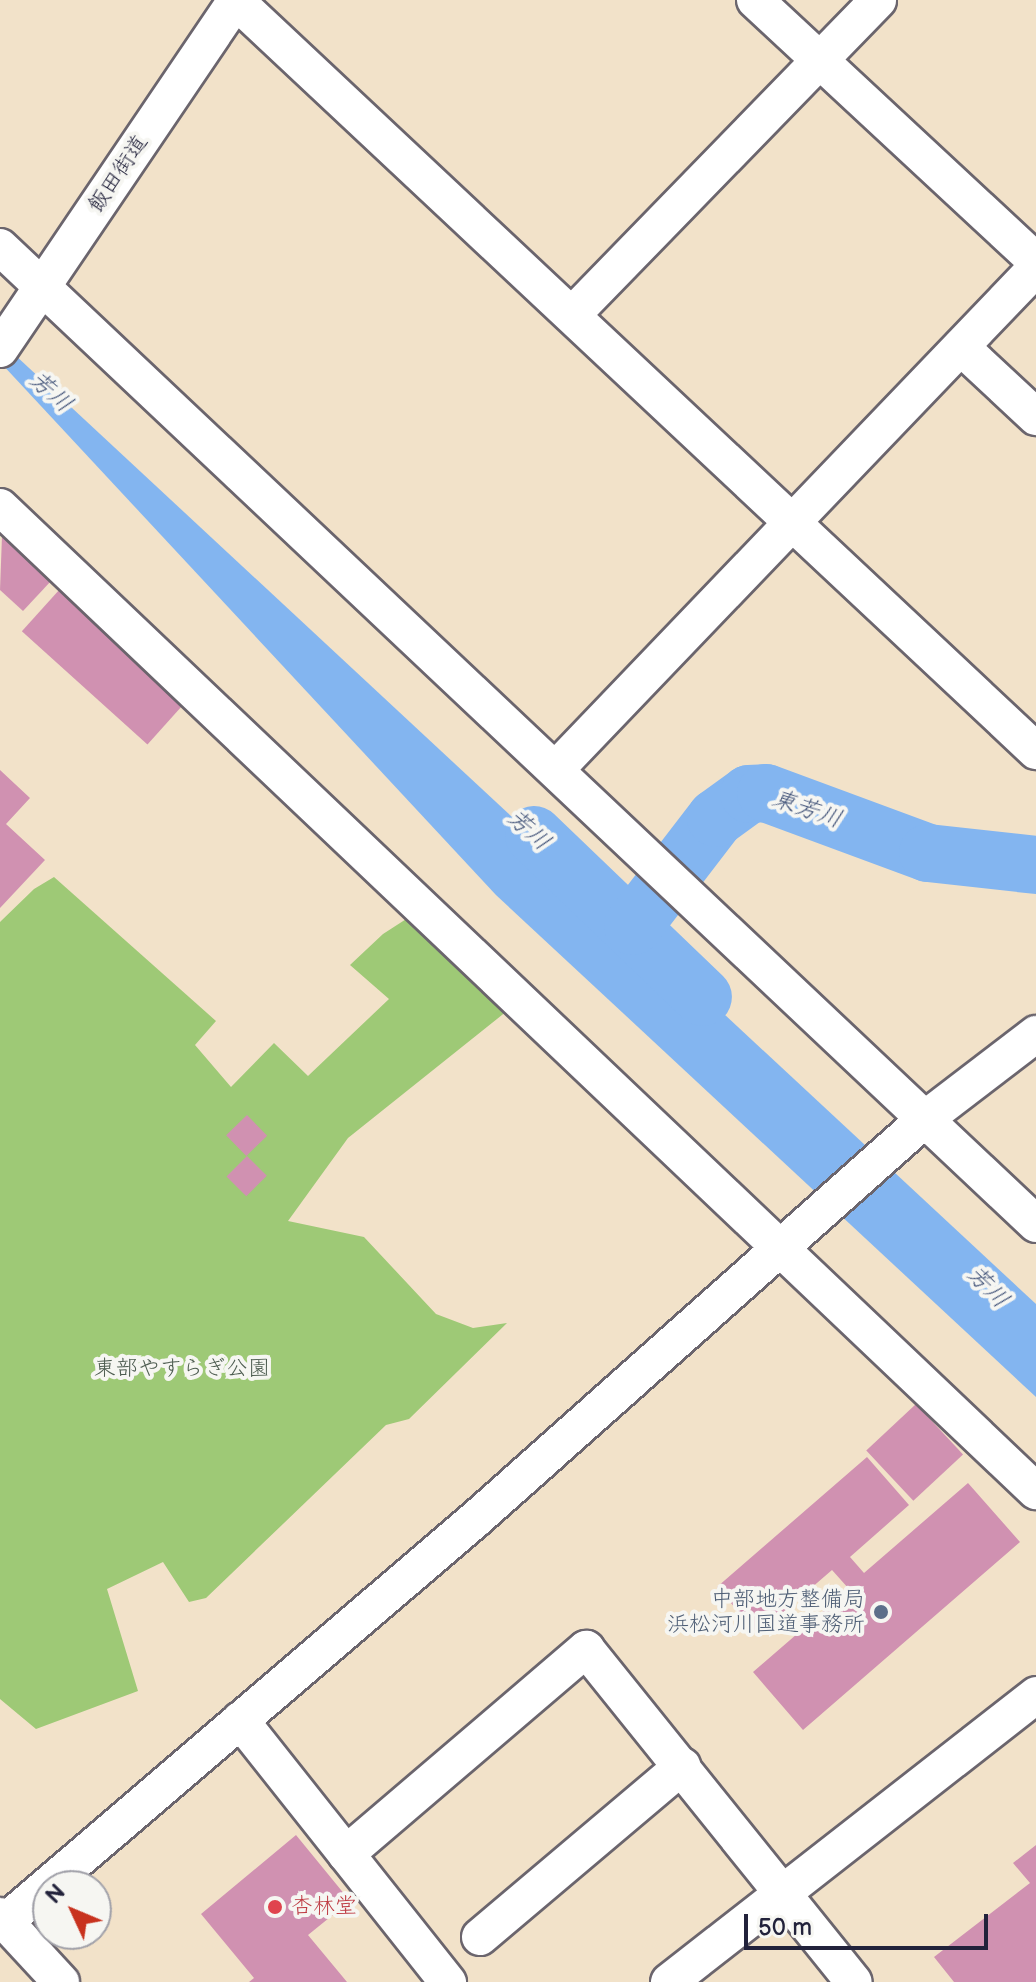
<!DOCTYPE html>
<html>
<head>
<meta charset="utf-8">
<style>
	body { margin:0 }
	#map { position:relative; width:1036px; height:1982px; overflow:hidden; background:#f2e2c9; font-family:"Balsamiq Sans","Klee One",sans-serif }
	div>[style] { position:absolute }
	.green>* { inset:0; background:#9ec976 }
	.water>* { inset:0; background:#83b5f0 }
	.river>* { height:58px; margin:-29px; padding:0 29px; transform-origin:29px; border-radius:29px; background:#83b5f0 }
	.building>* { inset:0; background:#d091b1; transform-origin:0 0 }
	.roads { filter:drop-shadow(2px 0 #6b656d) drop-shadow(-2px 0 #6b656d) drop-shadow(0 2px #6b656d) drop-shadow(0 -2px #6b656d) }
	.minor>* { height:36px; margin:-18px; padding:0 18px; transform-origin:18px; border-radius:18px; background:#fff }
	.dots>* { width:22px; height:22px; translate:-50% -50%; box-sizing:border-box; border:4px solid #f6f6f2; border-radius:50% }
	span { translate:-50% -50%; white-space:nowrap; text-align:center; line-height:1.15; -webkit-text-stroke:8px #f6f6f2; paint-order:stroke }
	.street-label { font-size:22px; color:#22223b }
	.park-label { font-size:22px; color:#4d5c50 }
	.service-label { font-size:22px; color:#4e5e75 }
	.right { translate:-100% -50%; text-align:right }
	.health-label { font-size:22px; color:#be3a42 }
	.left { translate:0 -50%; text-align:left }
	.water-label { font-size:24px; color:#44557a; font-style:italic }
	.north { position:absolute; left:32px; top:1870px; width:80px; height:80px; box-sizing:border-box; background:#f6f6f2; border:2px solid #a1a1a9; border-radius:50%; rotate:314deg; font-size:22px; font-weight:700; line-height:32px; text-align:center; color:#22223b }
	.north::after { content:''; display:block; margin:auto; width:28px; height:36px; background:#c8321e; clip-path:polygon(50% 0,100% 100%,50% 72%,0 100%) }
	.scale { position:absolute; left:744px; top:1914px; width:244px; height:36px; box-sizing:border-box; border:4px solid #22223b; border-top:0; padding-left:10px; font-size:24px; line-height:28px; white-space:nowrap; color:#22223b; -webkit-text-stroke:6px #f6f6f2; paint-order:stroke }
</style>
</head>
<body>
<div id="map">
	<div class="green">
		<div style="clip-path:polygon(54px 877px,216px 1021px,195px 1045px,231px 1087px,274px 1043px,308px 1076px,389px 999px,350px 965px,383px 934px,414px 914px,512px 1007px,348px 1138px,288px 1221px,364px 1237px,436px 1314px,473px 1328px,507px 1323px,409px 1419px,386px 1425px,206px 1598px,189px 1602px,163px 1562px,107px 1589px,138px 1691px,36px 1729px,0 1699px,0 922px,34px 889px)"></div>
	</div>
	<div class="water">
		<div style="clip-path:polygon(0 341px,1036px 1304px,1036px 1397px,496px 895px,0 362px)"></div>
	</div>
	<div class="river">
		<div style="left:534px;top:835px;width:234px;rotate:43.8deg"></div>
		<div style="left:633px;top:926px;width:136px;rotate:-52.5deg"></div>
		<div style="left:716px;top:818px;width:41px;rotate:-36deg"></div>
		<div style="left:749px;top:794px;width:17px;rotate:-3deg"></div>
		<div style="left:766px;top:793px;width:173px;rotate:20.3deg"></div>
		<div style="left:928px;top:853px;width:109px;rotate:6.3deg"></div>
	</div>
	<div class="building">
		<div style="clip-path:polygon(2px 536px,51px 581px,23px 611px,0 590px)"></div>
		<div style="left:60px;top:589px;width:169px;height:57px;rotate:42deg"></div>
		<div style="clip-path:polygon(0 770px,30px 798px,6px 824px,45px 860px,0 908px)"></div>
		<div style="left:247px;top:1115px;width:29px;height:29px;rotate:46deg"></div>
		<div style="left:247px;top:1156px;width:28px;height:29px;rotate:45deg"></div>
		<div style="left:916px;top:1404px;width:69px;height:68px;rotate:47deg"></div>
		<div style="clip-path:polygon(867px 1457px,909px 1505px,850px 1557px,864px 1573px,968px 1483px,1020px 1542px,803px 1730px,753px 1672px,849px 1589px,832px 1570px,758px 1634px,717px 1587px)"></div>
		<div style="clip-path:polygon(296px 1835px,350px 1901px,308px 1935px,347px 1982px,249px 1982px,254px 1978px,201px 1914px)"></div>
		<div style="clip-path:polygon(1036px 1845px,1036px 1982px,954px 1982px,934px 1957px,1030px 1883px,1013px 1863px)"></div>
	</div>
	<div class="roads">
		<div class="minor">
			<div style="left:755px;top:0;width:384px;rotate:42.9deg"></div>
			<div style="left:236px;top:1px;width:1097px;rotate:43.15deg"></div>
			<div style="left:0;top:247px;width:1424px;rotate:43.32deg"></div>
			<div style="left:572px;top:315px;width:439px;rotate:-45.8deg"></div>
			<div style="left:961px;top:347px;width:103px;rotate:43deg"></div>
			<div style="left:0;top:349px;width:421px;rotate:-55.9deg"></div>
			<div style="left:0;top:507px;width:1429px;rotate:43.53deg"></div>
			<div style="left:558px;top:767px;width:691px;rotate:-46.23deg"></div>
			<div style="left:240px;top:1720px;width:335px;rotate:51.6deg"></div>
			<div style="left:346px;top:1854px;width:316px;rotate:-40.5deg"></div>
			<div style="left:586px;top:1649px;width:427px;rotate:51.2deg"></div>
			<div style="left:0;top:1916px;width:90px;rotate:47.3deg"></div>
			<div style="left:5px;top:1922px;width:623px;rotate:-40.57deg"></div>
			<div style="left:478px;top:1517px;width:599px;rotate:-41.68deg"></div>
			<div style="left:925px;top:1119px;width:140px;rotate:-37.4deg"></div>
			<div style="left:480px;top:1937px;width:265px;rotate:-40.2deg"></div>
			<div style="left:669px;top:1982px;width:466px;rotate:-38deg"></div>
		</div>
	</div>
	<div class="dots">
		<div style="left:881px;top:1612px;background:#5c6f8a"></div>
		<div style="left:275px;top:1907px;background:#e0444e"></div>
	</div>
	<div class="street-label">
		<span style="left:118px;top:174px;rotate:-56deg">飯田街道</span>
	</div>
	<div class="park-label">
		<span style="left:182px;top:1369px">東部やすらぎ公園</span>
	</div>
	<div class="service-label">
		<span class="right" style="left:865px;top:1612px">中部地方整備局<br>浜松河川国道事務所</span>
	</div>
	<div class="health-label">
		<span class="left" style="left:291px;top:1907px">杏林堂</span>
	</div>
	<div class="water-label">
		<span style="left:51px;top:392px;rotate:42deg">芳川</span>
		<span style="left:807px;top:809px;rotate:19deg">東芳川</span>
		<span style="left:529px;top:830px;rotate:42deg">芳川</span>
		<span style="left:988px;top:1287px;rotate:46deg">芳川</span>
	</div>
	<div class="north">N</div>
	<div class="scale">50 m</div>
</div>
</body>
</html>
